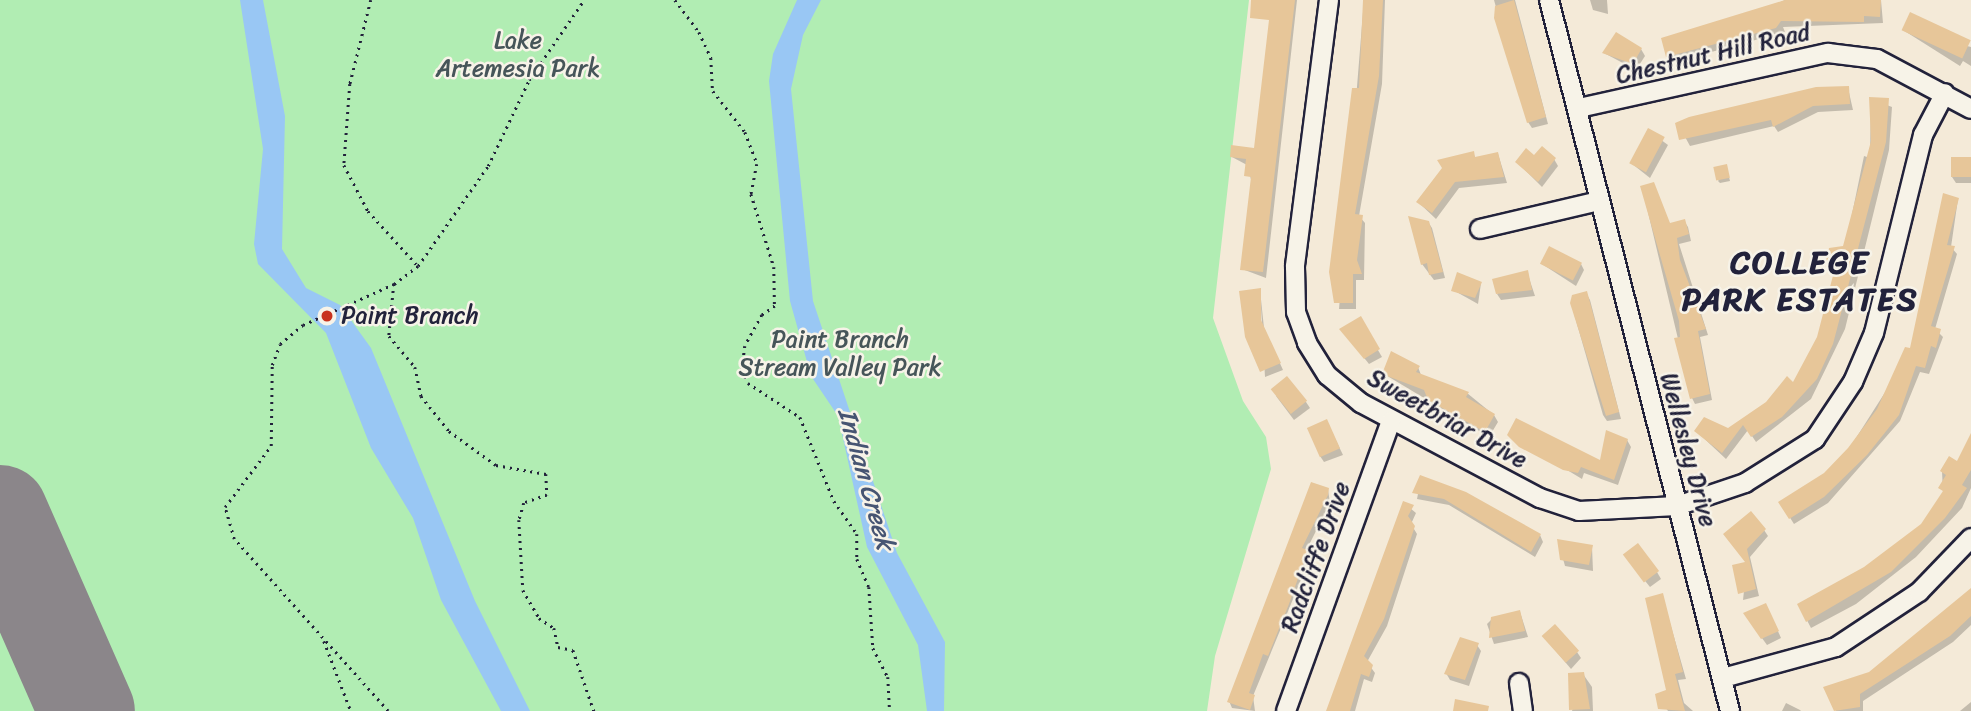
<!DOCTYPE html>
<html>
<head>
<meta charset="utf-8">
<style>
	body { margin:0 }
	#map { position:relative; width:1971px; height:711px; overflow:hidden; background:#f4ead8; font-family:Sriracha,sans-serif }
	div>[style] { position:absolute }
	.green>* { inset:0; background:#b1edb3 }
	.water>* { inset:0; background:#99c7f4 }
	.shadow>* { inset:0; background:#0003 }
	.taxiway>* { height:38px; margin:-19px; padding:0 19px; transform-origin:19px; border-radius:19px; background:#8b868a }
	.runway>* { height:96px; margin:-48px; padding:0 48px; transform-origin:48px; border-radius:48px; background:#8b868a }
	.building>* { inset:0; background:#e7c699; transform-origin:0 0 }
	.path>* { height:2.5px; margin-top:-1.25px; transform-origin:0; background:repeating-linear-gradient(90deg,#22223b 0 2px,transparent 0 7px) }
	.roads { filter:drop-shadow(2px 0 #22223b) drop-shadow(-2px 0 #22223b) drop-shadow(0 2px #22223b) drop-shadow(0 -2px #22223b) }
	.minor>* { height:18px; margin:-9px; padding:0 9px; transform-origin:9px; border-radius:9px; background:#f7f3e8 }
	.dots>* { width:19px; height:19px; translate:-50% -50%; box-sizing:border-box; border:4px solid #f7f3e8; border-radius:50% }
	span { translate:-50% -50%; white-space:nowrap; text-align:center; line-height:1.15; -webkit-text-stroke:5px #f7f3e8; paint-order:stroke }
	.park-label { font-size:24px; color:#465559 }
	.street-label { font-size:24px; color:#22223b }
	.poi-label { font-size:24px; color:#22223b }
	.left { translate:0 -50%; text-align:left }
	.water-label { font-size:26px; color:#465472; font-style:italic }
	.district-label { font-size:32px; color:#22223b; font-weight:700; letter-spacing:2px }
</style>
</head>
<body>
<div id="map">
	<div class="green">
		<div style="clip-path:polygon(0 0,1249px 0,1213px 318px,1243px 401px,1266px 437px,1271px 469px,1215px 656px,1207px 711px,0 711px)"></div>
	</div>
	<div class="water">
		<div style="clip-path:polygon(240px 0,263px 0,285px 116px,282px 249px,306px 288px,340px 305px,371px 348px,475px 601px,530px 711px,501px 711px,441px 600px,413px 518px,371px 448px,326px 333px,258px 264px,254px 244px,263px 149px)"></div>
		<div style="clip-path:polygon(797px 0,821px 0,803px 35px,791px 89px,813px 301px,897px 553px,945px 642px,944px 711px,927px 711px,918px 645px,867px 547px,838px 416px,811px 376px,790px 301px,769px 81px,773px 54px)"></div>
	</div>
	<div class="shadow">
		<div style="clip-path:polygon(1273px 0,1297px 0,1266px 278px,1242px 269px,1252px 183px,1247px 165px,1232px 157px,1256px 149px)"></div>
		<div style="clip-path:polygon(1364px 0,1385px 0,1382px 84px,1359px 216px,1365px 223px,1364px 280px,1356px 280px,1356px 309px,1339px 309px)"></div>
		<div style="clip-path:polygon(1494px 0,1515px 0,1548px 124px,1532px 128px,1528px 122px)"></div>
		<div style="clip-path:polygon(1590px 0,1607px 0,1608px 14px,1593px 10px)"></div>
		<div style="clip-path:polygon(1785px 0,1881px 0,1883px 23px,1783px 27px,1785px 32px,1671px 63px,1667px 56px)"></div>
		<div style="clip-path:polygon(1903px 30px,1971px 47px,1971px 66px,1963px 61px,1960px 66px)"></div>
		<div style="clip-path:polygon(1641px 49px,1645px 56px,1636px 70px,1604px 53px)"></div>
		<div style="clip-path:polygon(1848px 88px,1853px 110px,1818px 112px,1778px 132px,1774px 126px,1690px 146px,1678px 124px)"></div>
		<div style="clip-path:polygon(1871px 99px,1892px 107px,1889px 150px,1845px 329px,1811px 399px,1756px 442px,1748px 430px,1726px 459px,1696px 431px,1728px 430px,1794px 385px,1819px 338px,1836px 269px,1828px 261px,1845px 248px,1864px 156px,1870px 158px)"></div>
		<div style="clip-path:polygon(1649px 131px,1668px 145px,1650px 178px,1631px 163px)"></div>
		<div style="clip-path:polygon(1473px 153px,1476px 159px,1498px 154px,1507px 183px,1459px 188px,1436px 219px,1418px 202px)"></div>
		<div style="clip-path:polygon(1534px 158px,1554px 159px,1558px 166px,1542px 187px,1517px 162px)"></div>
		<div style="clip-path:polygon(1971px 159px,1971px 183px,1956px 183px,1952px 177px)"></div>
		<div style="clip-path:polygon(1727px 169px,1730px 181px,1720px 183px,1718px 181px)"></div>
		<div style="clip-path:polygon(1642px 187px,1671px 225px,1684px 221px,1688px 227px,1691px 241px,1679px 244px,1708px 335px,1700px 337px,1712px 400px,1695px 404px,1692px 398px)"></div>
		<div style="clip-path:polygon(1958px 199px,1951px 247px,1957px 254px,1935px 329px,1943px 337px,1929px 374px,1920px 372px,1900px 421px,1828px 503px,1794px 524px,1780px 502px,1825px 474px,1849px 449px,1912px 350px)"></div>
		<div style="clip-path:polygon(1428px 222px,1432px 228px,1445px 278px,1434px 280px,1422px 264px)"></div>
		<div style="clip-path:polygon(1542px 264px,1581px 264px,1584px 270px,1576px 286px)"></div>
		<div style="clip-path:polygon(1527px 272px,1535px 296px,1501px 300px,1497px 294px)"></div>
		<div style="clip-path:polygon(1481px 283px,1478px 304px,1453px 290px)"></div>
		<div style="clip-path:polygon(1260px 290px,1264px 328px,1283px 370px,1265px 377px)"></div>
		<div style="clip-path:polygon(1586px 293px,1590px 300px,1621px 419px,1607px 421px,1603px 415px,1571px 303px)"></div>
		<div style="clip-path:polygon(1360px 319px,1382px 357px,1369px 364px,1342px 330px)"></div>
		<div style="clip-path:polygon(1418px 367px,1421px 375px,1467px 393px,1494px 415px,1498px 422px,1489px 437px,1384px 374px)"></div>
		<div style="clip-path:polygon(1276px 396px,1306px 402px,1310px 408px,1294px 420px)"></div>
		<div style="clip-path:polygon(1330px 428px,1343px 455px,1324px 462px,1320px 456px)"></div>
		<div style="clip-path:polygon(1509px 435px,1601px 462px,1627px 440px,1631px 447px,1618px 485px,1584px 473px,1582px 479px)"></div>
		<div style="clip-path:polygon(1971px 435px,1971px 488px,1962px 508px,1916px 557px,1856px 604px,1811px 628px,1799px 605px,1865px 569px,1923px 525px,1943px 493px,1942px 471px,1958px 464px)"></div>
		<div style="clip-path:polygon(1421px 478px,1540px 535px,1543px 542px,1535px 557px,1449px 505px,1417px 499px)"></div>
		<div style="clip-path:polygon(1328px 490px,1330px 503px,1306px 551px,1310px 558px,1253px 696px,1255px 711px,1232px 708px,1229px 701px)"></div>
		<div style="clip-path:polygon(1404px 503px,1416px 513px,1411px 524px,1417px 534px,1387px 626px,1367px 662px,1375px 673px,1372px 682px,1364px 679px,1355px 711px,1331px 711px)"></div>
		<div style="clip-path:polygon(1764px 530px,1768px 536px,1750px 557px,1759px 596px,1743px 600px,1747px 563px,1725px 535px)"></div>
		<div style="clip-path:polygon(1558px 541px,1592px 547px,1593px 571px,1565px 566px)"></div>
		<div style="clip-path:polygon(1629px 561px,1657px 572px,1661px 579px,1650px 587px)"></div>
		<div style="clip-path:polygon(1971px 593px,1971px 625px,1953px 642px,1863px 701px,1863px 711px,1836px 711px,1825px 688px,1870px 674px)"></div>
		<div style="clip-path:polygon(1662px 595px,1686px 679px,1678px 680px,1684px 703px,1693px 711px,1668px 711px,1661px 701px,1668px 691px)"></div>
		<div style="clip-path:polygon(1769px 611px,1781px 638px,1767px 645px,1749px 620px)"></div>
		<div style="clip-path:polygon(1520px 612px,1528px 637px,1494px 644px,1487px 624px,1492px 619px)"></div>
		<div style="clip-path:polygon(1544px 637px,1577px 652px,1581px 658px,1571px 669px)"></div>
		<div style="clip-path:polygon(1477px 645px,1481px 651px,1469px 686px,1450px 680px,1446px 673px)"></div>
		<div style="clip-path:polygon(1583px 674px,1592px 687px,1593px 711px,1572px 711px)"></div>
		<div style="clip-path:polygon(1971px 702px,1971px 711px,1960px 711px)"></div>
		<div style="clip-path:polygon(1786px 703px,1800px 710px,1801px 711px,1782px 711px)"></div>
	</div>
	<div class="taxiway">
		<div style="left:0;top:538px;width:19px;rotate:35deg"></div>
	</div>
	<div class="runway">
		<div style="left:0;top:513px;width:216px;rotate:66.3deg"></div>
	</div>
	<div class="building">
		<div style="clip-path:polygon(1251px 0,1295px 0,1263px 272px,1240px 270px,1251px 177px,1244px 176px,1246px 159px,1230px 157px,1231px 145px,1254px 148px,1269px 20px,1250px 18px)"></div>
		<div style="clip-path:polygon(1363px 0,1383px 0,1379px 76px,1355px 214px,1363px 215px,1357px 260px,1362px 274px,1353px 274px,1353px 303px,1334px 303px,1329px 272px,1352px 88px,1359px 88px)"></div>
		<div style="clip-path:polygon(1514px 0,1546px 117px,1527px 123px,1494px 18px,1495px 6px)"></div>
		<div style="clip-path:polygon(1785px 0,1881px 0,1880px 17px,1864px 16px,1864px 22px,1781px 21px,1776px 28px,1666px 57px,1661px 38px)"></div>
		<div style="left:1910px;top:12px;width:67px;height:20px;rotate:25deg"></div>
		<div style="clip-path:polygon(1616px 32px,1642px 48px,1633px 64px,1602px 53px)"></div>
		<div style="clip-path:polygon(1849px 86px,1850px 104px,1813px 106px,1773px 127px,1771px 120px,1679px 140px,1675px 123px,1689px 117px,1816px 87px)"></div>
		<div style="clip-path:polygon(1869px 97px,1889px 98px,1886px 142px,1833px 344px,1817px 379px,1782px 417px,1751px 437px,1743px 425px,1722px 453px,1694px 431px,1704px 417px,1728px 428px,1766px 402px,1787px 376px,1793px 382px,1817px 337px,1836px 264px,1826px 261px,1829px 248px,1843px 246px,1871px 141px)"></div>
		<div style="left:1648px;top:128px;width:19px;height:40px;rotate:28deg"></div>
		<div style="clip-path:polygon(1542px 146px,1556px 158px,1538px 182px,1515px 162px,1526px 148px,1534px 155px)"></div>
		<div style="clip-path:polygon(1474px 151px,1475px 157px,1498px 152px,1504px 177px,1455px 182px,1432px 213px,1416px 202px,1442px 168px,1437px 160px)"></div>
		<div style="left:1951px;top:157px;width:20px;height:20px"></div>
		<div style="left:1727px;top:164px;width:14px;height:14px;rotate:78deg"></div>
		<div style="clip-path:polygon(1654px 182px,1670px 223px,1685px 219px,1689px 234px,1677px 238px,1680px 260px,1706px 329px,1698px 331px,1710px 394px,1690px 399px,1674px 338px,1680px 337px,1679px 321px,1640px 186px)"></div>
		<div style="clip-path:polygon(1943px 193px,1959px 198px,1947px 245px,1955px 246px,1931px 326px,1941px 329px,1936px 348px,1931px 346px,1925px 368px,1916px 366px,1899px 415px,1867px 455px,1824px 497px,1789px 519px,1778px 502px,1824px 473px,1848px 448px,1877px 409px,1905px 347px,1910px 348px)"></div>
		<div style="clip-path:polygon(1408px 216px,1429px 221px,1443px 272px,1429px 275px,1427px 263px,1421px 265px)"></div>
		<div style="left:1549px;top:246px;width:37px;height:20px;rotate:27deg"></div>
		<div style="clip-path:polygon(1528px 270px,1532px 290px,1496px 294px,1492px 279px)"></div>
		<div style="clip-path:polygon(1457px 272px,1482px 282px,1475px 298px,1451px 291px)"></div>
		<div style="clip-path:polygon(1261px 288px,1261px 320px,1281px 363px,1260px 372px,1245px 337px,1239px 291px)"></div>
		<div style="clip-path:polygon(1587px 291px,1619px 412px,1606px 416px,1570px 303px,1572px 295px)"></div>
		<div style="clip-path:polygon(1361px 316px,1380px 349px,1364px 359px,1339px 329px)"></div>
		<div style="clip-path:polygon(1391px 351px,1420px 366px,1416px 372px,1469px 392px,1466px 397px,1495px 414px,1485px 432px,1428px 400px,1424px 390px,1382px 374px)"></div>
		<div style="left:1287px;top:376px;width:32px;height:21px;rotate:51deg"></div>
		<div style="clip-path:polygon(1516px 418px,1600px 460px,1606px 430px,1628px 439px,1614px 480px,1581px 467px,1578px 473px,1563px 470px,1519px 447px,1507px 435px)"></div>
		<div style="left:1327px;top:419px;width:32px;height:22px;rotate:66deg"></div>
		<div style="clip-path:polygon(1971px 433px,1971px 470px,1962px 485px,1967px 488px,1945px 518px,1891px 572px,1806px 622px,1797px 604px,1864px 567px,1921px 524px,1943px 491px,1938px 488px,1946px 475px,1940px 471px,1949px 456px,1957px 461px)"></div>
		<div style="clip-path:polygon(1420px 475px,1466px 492px,1541px 534px,1531px 552px,1444px 499px,1412px 493px)"></div>
		<div style="clip-path:polygon(1311px 482px,1329px 488px,1328px 495px,1302px 548px,1308px 550px,1289px 604px,1268px 656px,1263px 654px,1249px 693px,1255px 695px,1250px 710px,1227px 702px)"></div>
		<div style="clip-path:polygon(1403px 501px,1414px 505px,1408px 516px,1415px 526px,1384px 619px,1364px 656px,1373px 665px,1369px 677px,1361px 674px,1350px 711px,1326px 711px)"></div>
		<div style="clip-path:polygon(1751px 511px,1766px 529px,1747px 549px,1756px 589px,1738px 594px,1732px 565px,1745px 562px,1723px 534px)"></div>
		<div style="clip-path:polygon(1557px 539px,1593px 545px,1589px 565px,1560px 560px)"></div>
		<div style="left:1638px;top:543px;width:35px;height:19px;rotate:53deg"></div>
		<div style="clip-path:polygon(1971px 588px,1971px 616px,1950px 636px,1860px 694px,1860px 707px,1834px 711px,1823px 687px,1869px 672px)"></div>
		<div style="clip-path:polygon(1663px 593px,1683px 672px,1675px 674px,1685px 711px,1658px 709px,1655px 694px,1666px 690px,1645px 598px)"></div>
		<div style="clip-path:polygon(1766px 603px,1779px 631px,1761px 639px,1743px 613px)"></div>
		<div style="clip-path:polygon(1520px 610px,1525px 631px,1489px 638px,1491px 617px)"></div>
		<div style="left:1555px;top:624px;width:36px;height:18px;rotate:48deg"></div>
		<div style="clip-path:polygon(1460px 637px,1479px 643px,1465px 680px,1444px 674px)"></div>
		<div style="clip-path:polygon(1584px 672px,1590px 709px,1569px 710px,1568px 673px)"></div>
		<div style="clip-path:polygon(1455px 699px,1489px 706px,1488px 711px,1453px 711px)"></div>
	</div>
	<div class="path">
		<div style="left:371px;top:0;width:87px;rotate:104deg"></div>
		<div style="left:350px;top:84px;width:81px;rotate:94.2deg"></div>
		<div style="left:344px;top:165px;width:52px;rotate:62.4deg"></div>
		<div style="left:368px;top:211px;width:74px;rotate:47.7deg"></div>
		<div style="left:675px;top:0;width:40px;rotate:53deg"></div>
		<div style="left:699px;top:32px;width:29px;rotate:65deg"></div>
		<div style="left:711px;top:58px;width:33px;rotate:87deg"></div>
		<div style="left:713px;top:91px;width:52px;rotate:52deg"></div>
		<div style="left:745px;top:132px;width:34px;rotate:69deg"></div>
		<div style="left:757px;top:164px;width:31px;rotate:101deg"></div>
		<div style="left:751px;top:194px;width:77px;rotate:72.5deg"></div>
		<div style="left:774px;top:267px;width:39px;rotate:89deg"></div>
		<div style="left:775px;top:306px;width:16px;rotate:145deg"></div>
		<div style="left:762px;top:315px;width:35px;rotate:119deg"></div>
		<div style="left:745px;top:346px;width:24px;rotate:97deg"></div>
		<div style="left:742px;top:370px;width:14px;rotate:65deg"></div>
		<div style="left:748px;top:383px;width:62px;rotate:33.2deg"></div>
		<div style="left:800px;top:417px;width:91px;rotate:68deg"></div>
		<div style="left:834px;top:501px;width:40px;rotate:55.1deg"></div>
		<div style="left:857px;top:534px;width:25px;rotate:90deg"></div>
		<div style="left:857px;top:559px;width:30px;rotate:67deg"></div>
		<div style="left:869px;top:587px;width:61px;rotate:86.2deg"></div>
		<div style="left:873px;top:648px;width:33px;rotate:63deg"></div>
		<div style="left:888px;top:677px;width:34px;rotate:87deg"></div>
		<div style="left:394px;top:284px;width:52px;rotate:95.5deg"></div>
		<div style="left:389px;top:336px;width:40px;rotate:50deg"></div>
		<div style="left:415px;top:367px;width:30px;rotate:78deg"></div>
		<div style="left:421px;top:396px;width:45px;rotate:51.3deg"></div>
		<div style="left:449px;top:431px;width:58px;rotate:35.9deg"></div>
		<div style="left:496px;top:465px;width:51px;rotate:10.2deg"></div>
		<div style="left:546px;top:474px;width:21px;rotate:87deg"></div>
		<div style="left:547px;top:495px;width:24px;rotate:161deg"></div>
		<div style="left:524px;top:503px;width:18px;rotate:106deg"></div>
		<div style="left:519px;top:520px;width:70px;rotate:86.7deg"></div>
		<div style="left:523px;top:590px;width:32px;rotate:60deg"></div>
		<div style="left:539px;top:618px;width:18px;rotate:34deg"></div>
		<div style="left:554px;top:628px;width:19px;rotate:78deg"></div>
		<div style="left:558px;top:647px;width:15px;rotate:11deg"></div>
		<div style="left:573px;top:650px;width:65px;rotate:71deg"></div>
		<div style="left:324px;top:641px;width:75px;rotate:68.9deg"></div>
		<div style="left:388px;top:711px;width:231px;rotate:-131.8deg"></div>
		<div style="left:234px;top:539px;width:33px;rotate:-106deg"></div>
		<div style="left:225px;top:507px;width:76px;rotate:-53deg"></div>
		<div style="left:271px;top:446px;width:81px;rotate:-89.3deg"></div>
		<div style="left:272px;top:365px;width:22px;rotate:-69deg"></div>
		<div style="left:280px;top:344px;width:30px;rotate:-40deg"></div>
		<div style="left:303px;top:325px;width:100px;rotate:-24.3deg"></div>
		<div style="left:394px;top:284px;width:30px;rotate:-37deg"></div>
		<div style="left:418px;top:266px;width:122px;rotate:-55deg"></div>
		<div style="left:488px;top:166px;width:95px;rotate:-64.5deg"></div>
		<div style="left:529px;top:80px;width:97px;rotate:-55.5deg"></div>
	</div>
	<div class="roads">
		<div class="minor">
			<div style="left:1329px;top:0;width:269px;rotate:97.3deg"></div>
			<div style="left:1295px;top:267px;width:45px;rotate:88.7deg"></div>
			<div style="left:1296px;top:312px;width:33px;rotate:70deg"></div>
			<div style="left:1307px;top:343px;width:38px;rotate:58deg"></div>
			<div style="left:1327px;top:375px;width:44px;rotate:39.5deg"></div>
			<div style="left:1361px;top:403px;width:203px;rotate:28deg"></div>
			<div style="left:1540px;top:498px;width:41px;rotate:18.4deg"></div>
			<div style="left:1579px;top:511px;width:98px;rotate:-2.9deg"></div>
			<div style="left:1677px;top:506px;width:72px;rotate:-18.7deg"></div>
			<div style="left:1745px;top:483px;width:83px;rotate:-32.2deg"></div>
			<div style="left:1815px;top:439px;width:69px;rotate:-56.3deg"></div>
			<div style="left:1853px;top:382px;width:53px;rotate:-66.8deg"></div>
			<div style="left:1874px;top:333px;width:204px;rotate:-76.1deg"></div>
			<div style="left:1923px;top:135px;width:47px;rotate:-62.4deg"></div>
			<div style="left:1549px;top:0;width:734px;rotate:75.72deg"></div>
			<div style="left:1579px;top:108px;width:255px;rotate:-12.5deg"></div>
			<div style="left:1828px;top:53px;width:49px;rotate:7deg"></div>
			<div style="left:1877px;top:59px;width:106px;rotate:28deg"></div>
			<div style="left:1480px;top:229px;width:122px;rotate:-13.2deg"></div>
			<div style="left:1723px;top:678px;width:117px;rotate:-15.3deg"></div>
			<div style="left:1836px;top:647px;width:100px;rotate:-33.5deg"></div>
			<div style="left:1919px;top:592px;width:75px;rotate:-46.1deg"></div>
			<div style="left:1519px;top:683px;width:28px;rotate:82deg"></div>
			<div style="left:1286px;top:711px;width:308px;rotate:-70.1deg"></div>
		</div>
	</div>
	<div class="dots">
		<div style="left:327px;top:316px;background:#c8321e"></div>
	</div>
	<div class="park-label">
		<span style="left:518px;top:55px">Lake<br>Artemesia Park</span>
		<span style="left:840px;top:354px">Paint Branch<br>Stream Valley Park</span>
	</div>
	<div class="street-label">
		<span style="left:1713px;top:54px;rotate:-13deg">Chestnut Hill Road</span>
		<span style="left:1447px;top:419px;rotate:29deg">Sweetbriar Drive</span>
		<span style="left:1688px;top:450px;rotate:75deg">Wellesley Drive</span>
		<span style="left:1316px;top:557px;rotate:-70deg">Radcliffe Drive</span>
	</div>
	<div class="poi-label">
		<span class="left" style="left:341px;top:316px">Paint Branch</span>
	</div>
	<div class="water-label">
		<span style="left:866px;top:479px;rotate:74deg">Indian Creek</span>
	</div>
	<div class="district-label">
		<span style="left:1800px;top:282px">COLLEGE<br>PARK ESTATES</span>
	</div>
</div>
</body>
</html>
